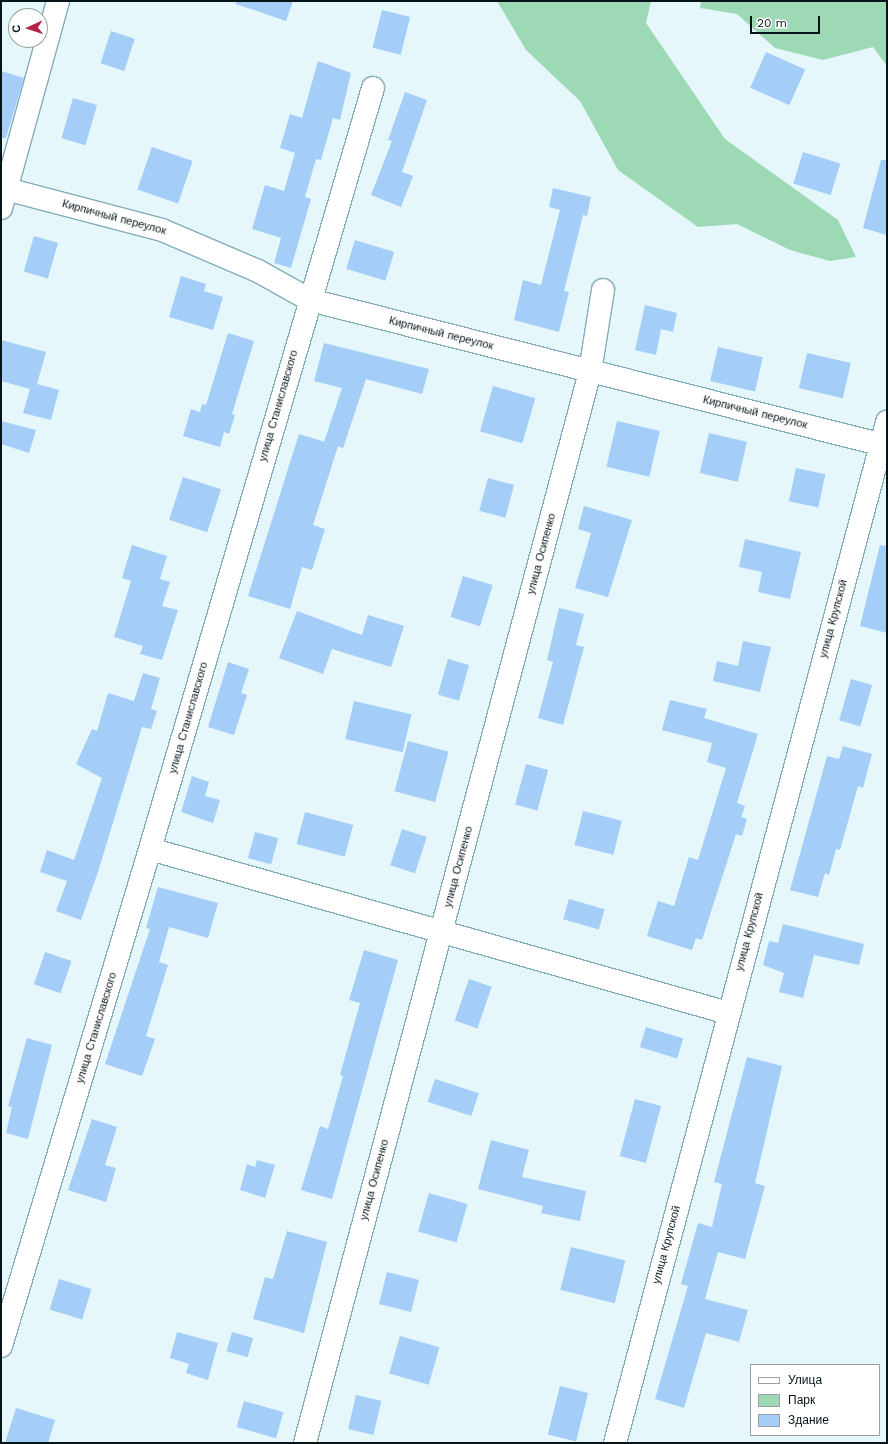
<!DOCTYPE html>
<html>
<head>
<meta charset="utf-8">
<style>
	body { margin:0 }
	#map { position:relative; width:888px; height:1444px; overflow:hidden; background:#e6f7fc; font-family:"Work Sans",sans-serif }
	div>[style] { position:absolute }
	.green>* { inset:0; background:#9cd9b4 }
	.building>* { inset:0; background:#a4cdf7; transform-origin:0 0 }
	.roads { filter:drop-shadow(1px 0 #83acb9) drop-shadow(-1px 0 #83acb9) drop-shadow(0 1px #83acb9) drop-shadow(0 -1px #83acb9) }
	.street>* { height:22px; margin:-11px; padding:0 11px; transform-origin:11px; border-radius:11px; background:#fff }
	span { translate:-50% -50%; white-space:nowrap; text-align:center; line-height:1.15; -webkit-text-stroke:3px #fff; paint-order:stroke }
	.street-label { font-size:11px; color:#051419 }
	.frame { position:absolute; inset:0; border:2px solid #051419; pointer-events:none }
	.legend { position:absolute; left:750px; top:1364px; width:130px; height:72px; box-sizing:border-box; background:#fff; border:1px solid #9ba1a3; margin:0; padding:5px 7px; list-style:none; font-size:12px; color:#051419 }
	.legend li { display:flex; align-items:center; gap:8px; height:20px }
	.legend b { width:20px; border:1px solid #9ba1a3 }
	.north { position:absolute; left:8px; top:8px; width:40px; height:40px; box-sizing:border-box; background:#fff; border:1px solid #9ba1a3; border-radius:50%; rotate:267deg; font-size:11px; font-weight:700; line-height:16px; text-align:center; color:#051419 }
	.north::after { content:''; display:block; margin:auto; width:14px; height:18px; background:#b32146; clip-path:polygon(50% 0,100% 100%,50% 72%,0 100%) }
	.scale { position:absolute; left:750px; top:16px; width:70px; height:18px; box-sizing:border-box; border:2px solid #051419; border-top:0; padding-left:5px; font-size:12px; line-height:14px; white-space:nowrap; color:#051419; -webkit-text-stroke:3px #fff; paint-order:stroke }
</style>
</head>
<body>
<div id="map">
	<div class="green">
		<div style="clip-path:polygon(497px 1px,651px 1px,646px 23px,725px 139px,838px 220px,856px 257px,830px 261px,790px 250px,737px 224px,698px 227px,618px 170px,580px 101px,526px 50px)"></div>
		<div style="clip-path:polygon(701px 1px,887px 1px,887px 66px,873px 47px,823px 60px,775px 48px,737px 14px,700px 8px)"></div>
	</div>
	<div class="building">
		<div style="clip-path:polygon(236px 1px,293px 1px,286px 21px,236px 4px)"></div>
		<div style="left:382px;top:10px;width:29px;height:39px;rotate:14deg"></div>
		<div style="left:111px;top:31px;width:25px;height:34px;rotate:18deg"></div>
		<div style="left:766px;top:52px;width:43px;height:39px;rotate:24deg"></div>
		<div style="clip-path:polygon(318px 61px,351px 73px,340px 120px,333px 118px,321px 160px,316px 159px,305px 197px,311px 199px,291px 268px,274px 263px,281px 238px,252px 229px,265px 185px,284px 191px,295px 153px,280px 148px,290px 114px,302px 118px)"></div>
		<div style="clip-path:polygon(1px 71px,24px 78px,6px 138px,1px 138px)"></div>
		<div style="clip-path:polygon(405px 92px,427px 100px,402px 172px,413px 176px,401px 207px,371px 195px,392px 141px,388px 140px)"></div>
		<div style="left:73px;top:98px;width:25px;height:42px;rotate:16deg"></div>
		<div style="left:152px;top:147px;width:43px;height:45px;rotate:19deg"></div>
		<div style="left:803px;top:152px;width:39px;height:33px;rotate:17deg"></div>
		<div style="clip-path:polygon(881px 160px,887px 160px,887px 235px,863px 228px)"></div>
		<div style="clip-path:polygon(553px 188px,591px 197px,587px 216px,583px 215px,564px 291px,569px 292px,559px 332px,514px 320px,523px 280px,541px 285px,560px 210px,549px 207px)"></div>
		<div style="left:34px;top:236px;width:25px;height:37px;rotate:16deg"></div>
		<div style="left:355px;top:240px;width:41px;height:30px;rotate:17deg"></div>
		<div style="clip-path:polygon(181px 276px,206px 284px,204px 291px,223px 297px,213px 330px,169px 317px)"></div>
		<div style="clip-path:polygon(645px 305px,677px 313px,673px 332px,661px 329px,656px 355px,635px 350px)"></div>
		<div style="clip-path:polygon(228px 333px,254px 341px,232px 414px,235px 415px,229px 434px,224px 432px,220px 447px,183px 436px,191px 409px,200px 412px,202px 404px,206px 405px)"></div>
		<div style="clip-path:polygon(1px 340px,46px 352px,37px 384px,59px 390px,51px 420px,23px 413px,30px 389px,1px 381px)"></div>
		<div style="clip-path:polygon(324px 343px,429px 369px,422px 394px,366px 379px,343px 448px,324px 442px,342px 388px,314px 381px)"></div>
		<div style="left:718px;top:347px;width:46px;height:35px;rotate:13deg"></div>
		<div style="left:807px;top:353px;width:45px;height:36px;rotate:13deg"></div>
		<div style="left:493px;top:386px;width:44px;height:47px;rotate:16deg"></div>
		<div style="clip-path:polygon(1px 421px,36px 430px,29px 453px,1px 444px)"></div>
		<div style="left:617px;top:421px;width:44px;height:47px;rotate:13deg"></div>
		<div style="left:709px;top:433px;width:39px;height:41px;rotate:13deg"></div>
		<div style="clip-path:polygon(299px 434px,338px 446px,313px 525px,325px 529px,312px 570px,302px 567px,290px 609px,248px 596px)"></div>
		<div style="left:796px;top:468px;width:30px;height:34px;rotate:12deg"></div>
		<div style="left:183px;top:477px;width:40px;height:45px;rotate:18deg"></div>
		<div style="left:488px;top:478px;width:27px;height:34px;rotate:15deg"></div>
		<div style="clip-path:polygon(584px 506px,632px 520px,608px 597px,575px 588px,591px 533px,578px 529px)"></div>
		<div style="clip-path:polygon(745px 539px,801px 552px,790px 599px,758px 592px,762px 572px,739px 567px)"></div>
		<div style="clip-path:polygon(132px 545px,167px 556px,160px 579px,170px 582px,162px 606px,178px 610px,162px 660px,140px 654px,143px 646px,114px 637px,131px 581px,122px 578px)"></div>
		<div style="clip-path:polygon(880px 545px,887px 546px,887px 633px,860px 626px)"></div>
		<div style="left:463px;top:576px;width:31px;height:43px;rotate:17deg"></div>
		<div style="clip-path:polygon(559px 608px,584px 614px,576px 645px,584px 647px,563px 725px,538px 718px,553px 662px,547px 660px)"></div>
		<div style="clip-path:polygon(297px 611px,362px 635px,368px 615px,404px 626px,391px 667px,332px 649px,323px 674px,279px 658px)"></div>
		<div style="clip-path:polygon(743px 641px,771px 647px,760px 692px,713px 681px,717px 661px,738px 666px)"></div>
		<div style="left:448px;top:659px;width:22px;height:37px;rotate:16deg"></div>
		<div style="clip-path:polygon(228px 662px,249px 669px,241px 693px,247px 695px,234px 735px,208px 727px)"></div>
		<div style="clip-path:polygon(143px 673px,160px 678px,151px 709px,157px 711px,151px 729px,142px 727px,98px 872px,81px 920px,56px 911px,67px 881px,40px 872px,47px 850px,74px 860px,102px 778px,76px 764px,92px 729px,97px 731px,108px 693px,134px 701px)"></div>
		<div style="left:851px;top:679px;width:22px;height:43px;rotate:16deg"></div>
		<div style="clip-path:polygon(670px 700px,707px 709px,704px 718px,758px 734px,737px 803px,745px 806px,741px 817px,747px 819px,742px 836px,736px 834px,702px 940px,696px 938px,692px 950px,647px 936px,658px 901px,674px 906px,689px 857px,698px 860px,726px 768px,707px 762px,712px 743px,662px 730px)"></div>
		<div style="left:354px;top:701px;width:59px;height:39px;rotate:13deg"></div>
		<div style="left:408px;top:741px;width:42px;height:52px;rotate:15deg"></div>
		<div style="clip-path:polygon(843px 746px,872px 754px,863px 788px,858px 786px,840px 850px,836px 849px,829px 875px,825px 873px,818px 897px,790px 890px,827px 756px,839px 759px)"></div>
		<div style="left:526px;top:764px;width:23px;height:42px;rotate:15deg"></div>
		<div style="clip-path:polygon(192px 776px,209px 782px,205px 796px,220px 800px,213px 823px,181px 812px)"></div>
		<div style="left:583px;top:811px;width:40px;height:35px;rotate:14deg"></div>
		<div style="left:305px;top:812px;width:50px;height:33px;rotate:15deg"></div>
		<div style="left:402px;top:829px;width:26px;height:38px;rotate:18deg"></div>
		<div style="left:255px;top:832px;width:24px;height:27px;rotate:15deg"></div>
		<div style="clip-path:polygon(158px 887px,218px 903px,208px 938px,169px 927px,159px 962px,168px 965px,146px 1036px,155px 1039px,142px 1076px,105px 1064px,150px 929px,146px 928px)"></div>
		<div style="left:569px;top:899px;width:37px;height:21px;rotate:16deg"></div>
		<div style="clip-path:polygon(783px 924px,864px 944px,859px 965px,814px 955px,803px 998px,779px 992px,784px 973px,763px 965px,769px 941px,778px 943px)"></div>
		<div style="clip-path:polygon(364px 950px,398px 960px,332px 1199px,301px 1190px,320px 1126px,328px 1129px,343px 1076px,340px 1075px,360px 1003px,349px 1000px)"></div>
		<div style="left:45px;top:952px;width:28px;height:34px;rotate:19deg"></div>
		<div style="left:469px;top:979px;width:24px;height:44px;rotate:19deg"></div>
		<div style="left:646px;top:1027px;width:39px;height:21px;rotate:17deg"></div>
		<div style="clip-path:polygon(27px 1038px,52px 1045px,28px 1139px,6px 1133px,12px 1107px,8px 1106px)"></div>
		<div style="clip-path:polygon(747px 1057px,782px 1066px,755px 1183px,765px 1186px,745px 1259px,718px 1252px,705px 1299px,748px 1310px,739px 1342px,706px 1333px,684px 1408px,655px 1399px,688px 1286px,681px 1284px,698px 1223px,712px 1227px,722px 1184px,714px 1182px)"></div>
		<div style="left:435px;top:1079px;width:46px;height:24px;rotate:18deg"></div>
		<div style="left:635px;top:1099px;width:27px;height:59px;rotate:15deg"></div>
		<div style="clip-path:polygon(92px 1119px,117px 1127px,105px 1165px,116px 1168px,106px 1202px,68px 1190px)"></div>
		<div style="clip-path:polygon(491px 1140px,529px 1150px,522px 1177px,586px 1191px,580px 1221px,541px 1213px,543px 1206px,478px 1189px)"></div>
		<div style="clip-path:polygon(257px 1160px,275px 1165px,265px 1198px,240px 1190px,247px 1164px,255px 1167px)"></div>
		<div style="left:429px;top:1193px;width:40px;height:40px;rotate:16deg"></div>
		<div style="clip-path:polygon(287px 1231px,327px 1242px,304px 1333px,253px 1319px,265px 1277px,273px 1279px)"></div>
		<div style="left:571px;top:1247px;width:56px;height:44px;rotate:14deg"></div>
		<div style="left:387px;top:1272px;width:33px;height:33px;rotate:14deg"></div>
		<div style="left:59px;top:1279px;width:34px;height:32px;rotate:17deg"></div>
		<div style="clip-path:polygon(177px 1332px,218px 1343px,208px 1380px,186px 1373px,189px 1364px,170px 1358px)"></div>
		<div style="left:232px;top:1332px;width:22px;height:20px;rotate:16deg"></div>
		<div style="left:400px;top:1336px;width:41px;height:39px;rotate:16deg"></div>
		<div style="left:560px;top:1386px;width:29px;height:50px;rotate:14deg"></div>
		<div style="left:356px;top:1395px;width:26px;height:35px;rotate:13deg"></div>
		<div style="left:244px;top:1401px;width:41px;height:27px;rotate:16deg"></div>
		<div style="clip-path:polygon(16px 1408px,55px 1420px,48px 1443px,5px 1443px)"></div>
	</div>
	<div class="roads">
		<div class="street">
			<div style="left:6px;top:189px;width:161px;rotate:14.7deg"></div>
			<div style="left:162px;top:230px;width:104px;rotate:23.1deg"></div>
			<div style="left:258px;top:271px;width:60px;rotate:29.1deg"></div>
			<div style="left:310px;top:300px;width:595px;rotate:14.2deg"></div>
			<div style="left:1px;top:208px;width:215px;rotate:-74.6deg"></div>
			<div style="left:150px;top:849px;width:601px;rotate:15.84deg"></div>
			<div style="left:1px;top:1346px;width:519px;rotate:-73.31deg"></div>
			<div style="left:150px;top:849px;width:793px;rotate:-73.67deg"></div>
			<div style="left:305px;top:1443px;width:1108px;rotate:-75.1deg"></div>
			<div style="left:590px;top:372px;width:83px;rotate:-81deg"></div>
			<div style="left:615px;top:1443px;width:1057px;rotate:-75.08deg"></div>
		</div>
	</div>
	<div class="street-label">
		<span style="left:114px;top:218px;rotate:15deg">Кирпичный переулок</span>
		<span style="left:441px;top:334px;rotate:14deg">Кирпичный переулок</span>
		<span style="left:279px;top:406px;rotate:-74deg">улица Станиславского</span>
		<span style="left:755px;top:413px;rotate:14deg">Кирпичный переулок</span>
		<span style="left:542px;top:554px;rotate:-75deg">улица Осипенко</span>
		<span style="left:834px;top:619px;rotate:-75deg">улица Крупской</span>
		<span style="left:189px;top:718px;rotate:-74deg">улица Станиславского</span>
		<span style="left:459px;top:867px;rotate:-75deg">улица Осипенко</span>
		<span style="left:750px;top:932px;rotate:-75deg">улица Крупской</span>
		<span style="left:97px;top:1028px;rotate:-73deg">улица Станиславского</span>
		<span style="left:375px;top:1180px;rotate:-75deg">улица Осипенко</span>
		<span style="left:667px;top:1245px;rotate:-75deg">улица Крупской</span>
	</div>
	<div class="frame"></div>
	<ul class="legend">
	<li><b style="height:5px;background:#fff"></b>Улица</li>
	<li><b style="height:11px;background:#9cd9b4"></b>Парк</li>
	<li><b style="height:11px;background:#a4cdf7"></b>Здание</li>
	</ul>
	<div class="north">С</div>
	<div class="scale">20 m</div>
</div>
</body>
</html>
